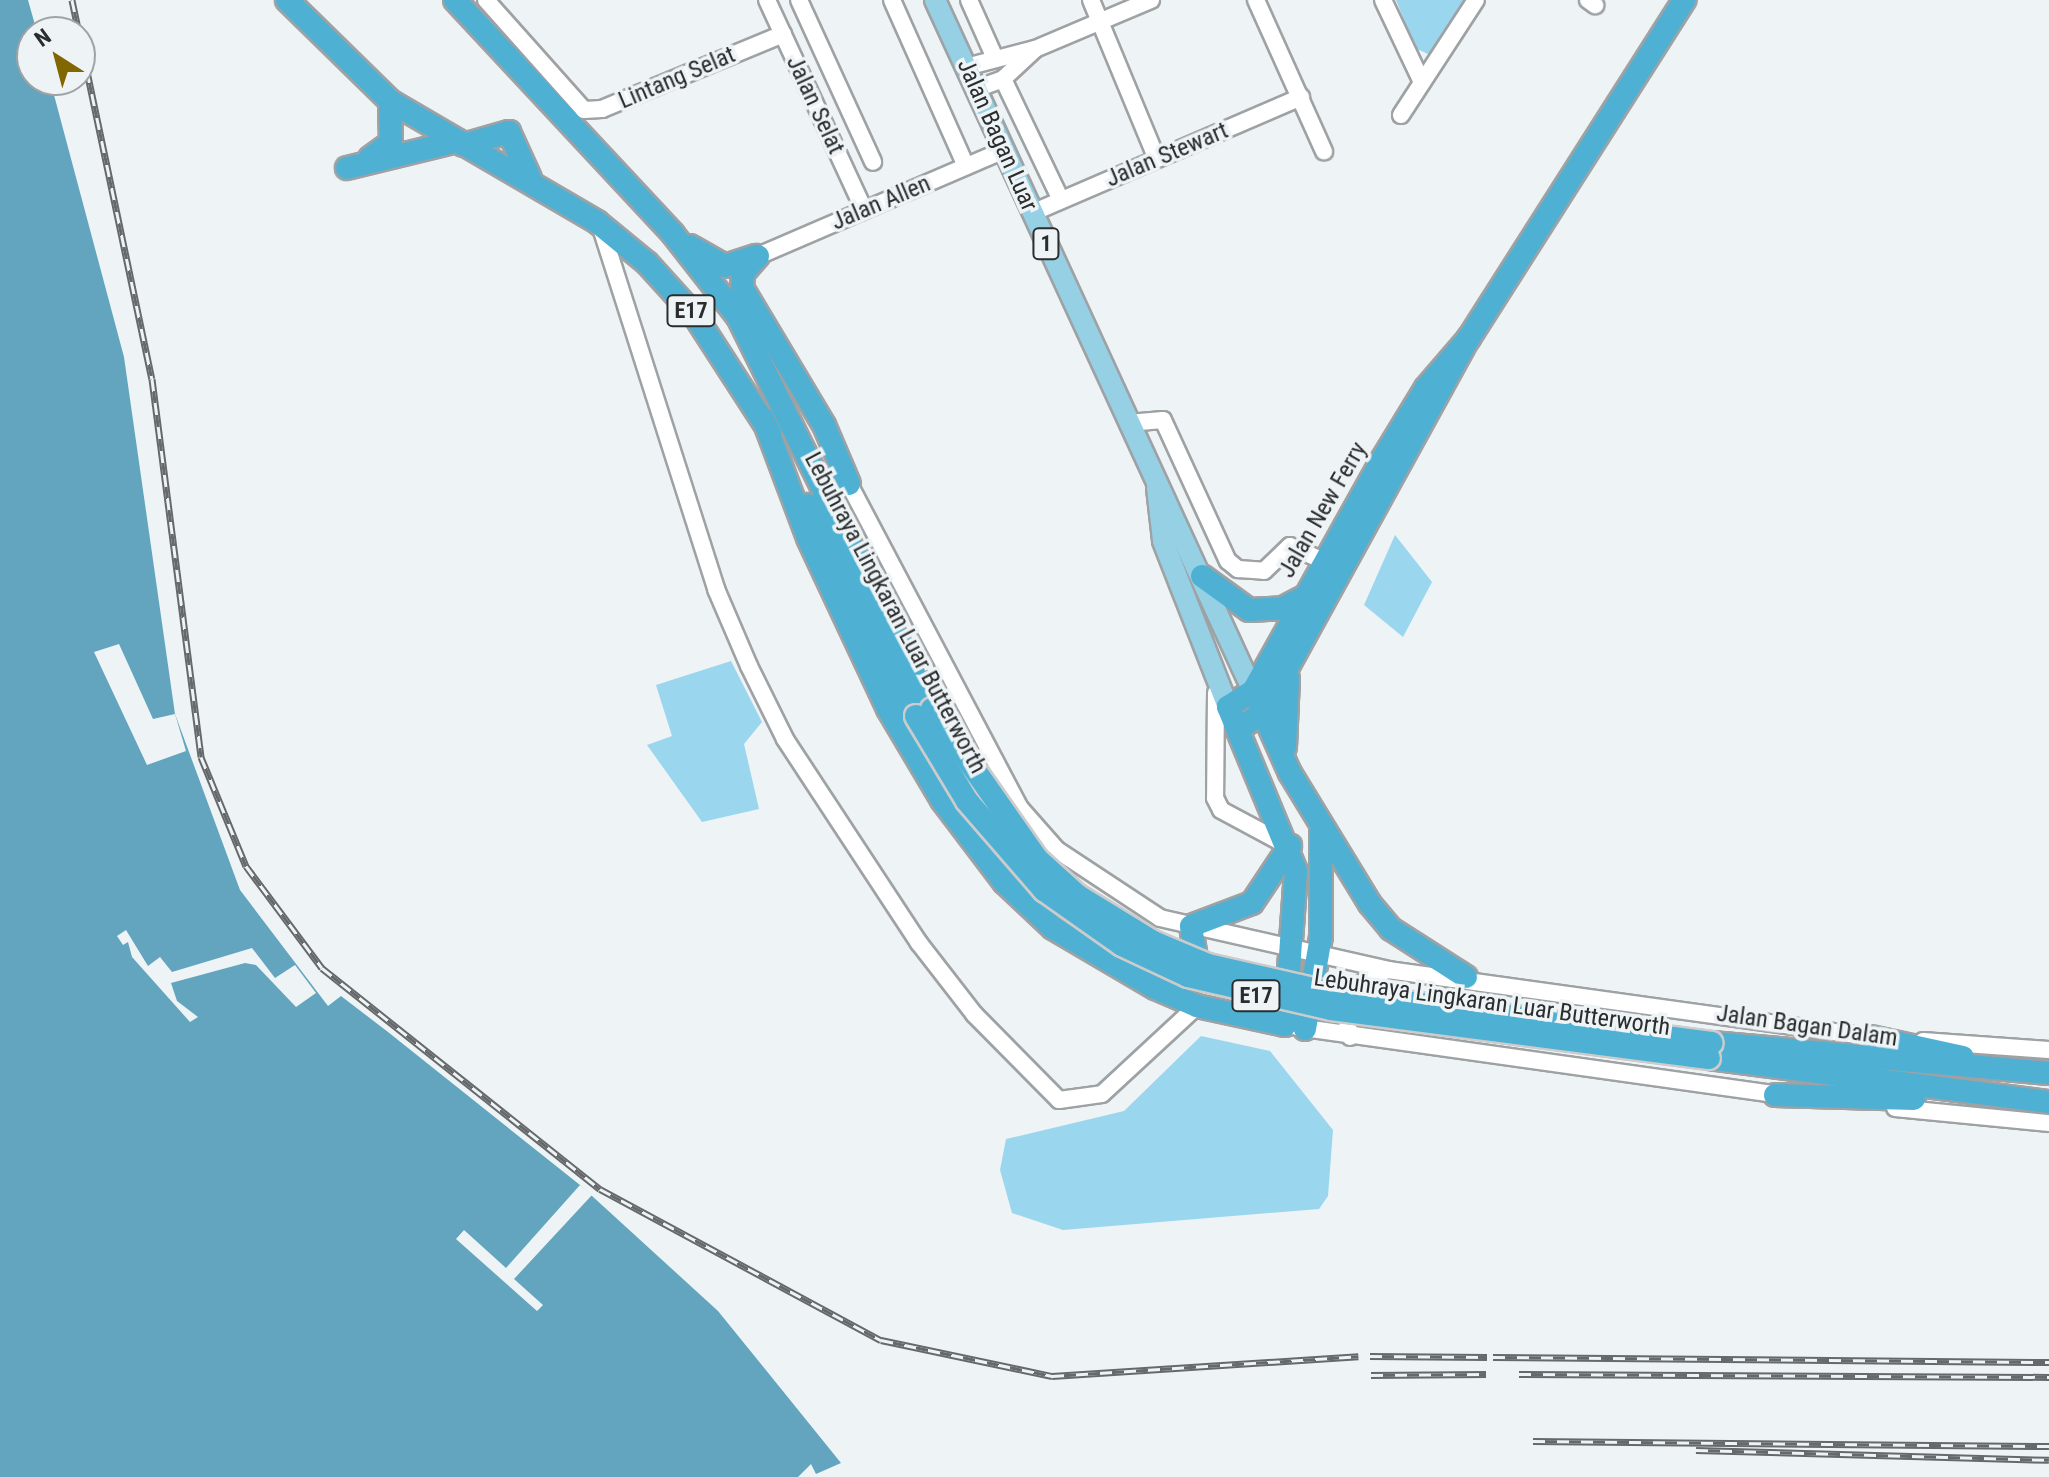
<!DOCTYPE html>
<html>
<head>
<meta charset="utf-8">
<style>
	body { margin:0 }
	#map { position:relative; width:2049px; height:1477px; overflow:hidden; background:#eef3f5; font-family:"Roboto Condensed",sans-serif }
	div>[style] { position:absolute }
	.green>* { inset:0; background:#9ad6ee }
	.water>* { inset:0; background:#63a5be }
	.pier>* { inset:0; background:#eef3f5 }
	.roads { filter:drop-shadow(2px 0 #9ea2a4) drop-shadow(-2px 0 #9ea2a4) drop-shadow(0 2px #9ea2a4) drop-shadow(0 -2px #9ea2a4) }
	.minor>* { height:16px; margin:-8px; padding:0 8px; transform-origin:8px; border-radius:8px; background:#fff }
	.major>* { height:20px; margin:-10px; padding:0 10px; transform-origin:10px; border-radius:10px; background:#95d0e5 }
	.highway>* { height:22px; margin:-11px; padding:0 11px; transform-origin:11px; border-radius:11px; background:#4eb1d4 }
	.rail>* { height:7px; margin-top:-3.5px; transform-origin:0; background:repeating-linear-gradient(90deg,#eef3f5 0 12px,#66696b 0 24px); box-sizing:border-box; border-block:2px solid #66696b }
	.bridges { filter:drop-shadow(2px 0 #cccccd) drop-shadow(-2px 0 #cccccd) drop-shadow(0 2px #cccccd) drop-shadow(0 -2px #cccccd) }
	.highway-bridge>* { height:22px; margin:-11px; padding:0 11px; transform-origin:11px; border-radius:11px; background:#4eb1d4 }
	span { translate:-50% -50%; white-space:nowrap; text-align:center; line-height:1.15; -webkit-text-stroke:7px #eef3f5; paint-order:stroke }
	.shield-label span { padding:2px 6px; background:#eef3f5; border:2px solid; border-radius:6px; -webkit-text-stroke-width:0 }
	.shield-label { font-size:22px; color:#2a2c2d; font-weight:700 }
	.street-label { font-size:24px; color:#2a2c2d }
	.north { position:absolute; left:16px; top:16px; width:80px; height:80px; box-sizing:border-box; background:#eef3f5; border:2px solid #a0a3a5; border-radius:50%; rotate:324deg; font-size:22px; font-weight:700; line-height:32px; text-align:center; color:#2a2c2d }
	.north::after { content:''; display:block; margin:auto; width:28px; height:36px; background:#816700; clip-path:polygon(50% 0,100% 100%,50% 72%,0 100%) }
</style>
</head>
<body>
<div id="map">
	<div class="green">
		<div style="clip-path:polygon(1396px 0,1465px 0,1430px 55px,1415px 48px)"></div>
		<div style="clip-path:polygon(1395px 535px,1432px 582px,1403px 637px,1364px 605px)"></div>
		<div style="clip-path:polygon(731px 661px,762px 722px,744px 744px,759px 809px,702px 822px,647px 745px,672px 736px,656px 685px)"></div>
		<div style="clip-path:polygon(1201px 1036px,1270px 1051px,1333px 1130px,1328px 1196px,1319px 1209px,1063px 1230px,1012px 1213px,1000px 1170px,1006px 1139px,1124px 1111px)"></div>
	</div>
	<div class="water">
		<div style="clip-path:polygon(0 0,28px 0,37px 32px,32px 80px,50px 80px,124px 357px,175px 714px,240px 890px,328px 1006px,341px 996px,388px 1032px,580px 1185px,718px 1311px,841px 1463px,816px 1474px,811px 1464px,798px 1477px,0 1477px)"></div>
	</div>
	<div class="pier">
		<div style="clip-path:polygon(119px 644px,153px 719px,175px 714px,186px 751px,147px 765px,94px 652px)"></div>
		<div style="clip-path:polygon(126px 930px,148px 966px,160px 957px,172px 972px,252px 948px,275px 978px,295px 965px,316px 993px,296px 1007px,256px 965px,245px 963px,171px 983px,177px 1001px,198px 1017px,190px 1022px,132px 957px,128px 942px,123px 945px,117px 936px)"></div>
		<div style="clip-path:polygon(580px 1185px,592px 1195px,514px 1279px,543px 1305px,537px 1311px,456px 1239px,464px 1230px,506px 1268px)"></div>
	</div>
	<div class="roads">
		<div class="minor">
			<div style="left:486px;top:0;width:147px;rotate:48.3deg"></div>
			<div style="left:584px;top:110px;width:18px;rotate:-3deg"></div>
			<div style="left:602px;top:109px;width:196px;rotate:-22.5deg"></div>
			<div style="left:767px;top:0;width:231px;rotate:65.2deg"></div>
			<div style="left:799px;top:0;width:178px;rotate:65.4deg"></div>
			<div style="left:892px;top:0;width:182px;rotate:66deg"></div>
			<div style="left:969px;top:0;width:61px;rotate:65.9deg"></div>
			<div style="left:1091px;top:0;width:172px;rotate:67.5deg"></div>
			<div style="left:1256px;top:0;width:166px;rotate:65.8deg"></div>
			<div style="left:1383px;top:0;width:91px;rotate:64.6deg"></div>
			<div style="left:1588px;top:0;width:9px;rotate:36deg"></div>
			<div style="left:966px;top:67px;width:71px;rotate:-14.6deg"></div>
			<div style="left:1035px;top:49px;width:126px;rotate:-22.9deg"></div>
			<div style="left:1003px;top:79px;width:134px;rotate:64.4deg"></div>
			<div style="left:976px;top:89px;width:29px;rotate:-20deg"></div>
			<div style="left:1003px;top:79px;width:42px;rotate:-43.1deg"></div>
			<div style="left:1401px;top:115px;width:137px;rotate:-56.9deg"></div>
			<div style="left:1032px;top:213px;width:293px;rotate:-23.3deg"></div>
			<div style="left:602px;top:231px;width:376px;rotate:72.3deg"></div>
			<div style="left:716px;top:589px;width:84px;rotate:66.8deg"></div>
			<div style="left:749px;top:666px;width:81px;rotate:63.7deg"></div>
			<div style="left:785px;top:739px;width:244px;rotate:56.7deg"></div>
			<div style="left:919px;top:943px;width:90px;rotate:52.2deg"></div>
			<div style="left:974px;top:1014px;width:121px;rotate:45.3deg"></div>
			<div style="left:1059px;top:1100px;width:43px;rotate:-7.9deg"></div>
			<div style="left:1102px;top:1094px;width:129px;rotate:-42.8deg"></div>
			<div style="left:758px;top:256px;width:268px;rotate:-23.3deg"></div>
			<div style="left:1128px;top:423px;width:35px;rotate:-5deg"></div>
			<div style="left:1163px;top:420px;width:155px;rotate:65.3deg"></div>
			<div style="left:1228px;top:561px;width:13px;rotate:39deg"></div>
			<div style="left:1238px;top:569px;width:26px;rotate:4deg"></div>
			<div style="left:1264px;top:571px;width:36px;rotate:-44deg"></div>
			<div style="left:1290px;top:546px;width:35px;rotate:24deg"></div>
			<div style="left:849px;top:484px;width:366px;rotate:62.2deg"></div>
			<div style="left:1020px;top:808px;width:56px;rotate:48.6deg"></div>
			<div style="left:1057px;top:850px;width:123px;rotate:33.4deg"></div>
			<div style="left:1160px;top:918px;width:234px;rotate:12.8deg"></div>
			<div style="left:1388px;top:970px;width:497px;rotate:7.9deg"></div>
			<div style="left:1216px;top:693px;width:105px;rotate:90.5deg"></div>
			<div style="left:1215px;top:798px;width:13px;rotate:63deg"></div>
			<div style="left:1221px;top:810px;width:76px;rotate:28.2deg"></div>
			<div style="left:1297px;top:1027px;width:493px;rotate:8deg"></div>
			<div style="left:1350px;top:1037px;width:44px;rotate:-100.5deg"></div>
			<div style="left:1342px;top:994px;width:47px;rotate:-28.2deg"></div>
			<div style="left:1923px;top:1041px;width:126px;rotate:4.1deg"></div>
			<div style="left:1895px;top:1108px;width:155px;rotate:5.6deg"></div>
		</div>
		<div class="major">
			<div style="left:935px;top:0;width:761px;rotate:65.29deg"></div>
			<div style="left:1157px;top:488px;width:53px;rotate:83.5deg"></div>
			<div style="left:1163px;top:541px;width:178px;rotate:68.6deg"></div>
		</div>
		<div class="highway">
			<div style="left:287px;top:0;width:144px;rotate:44.4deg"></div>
			<div style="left:390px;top:101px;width:240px;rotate:30.3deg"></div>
			<div style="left:597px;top:222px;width:65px;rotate:39.4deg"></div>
			<div style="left:647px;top:263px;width:72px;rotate:47.8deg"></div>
			<div style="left:695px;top:316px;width:138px;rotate:57.1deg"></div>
			<div style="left:455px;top:0;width:320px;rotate:47deg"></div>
			<div style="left:673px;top:234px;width:105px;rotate:51.9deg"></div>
			<div style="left:738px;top:317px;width:437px;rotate:63.7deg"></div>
			<div style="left:463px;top:145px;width:48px;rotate:-15.8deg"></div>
			<div style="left:509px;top:132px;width:51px;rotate:65.5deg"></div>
			<div style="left:370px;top:158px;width:26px;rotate:-36deg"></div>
			<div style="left:391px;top:143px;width:42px;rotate:-91.4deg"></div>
			<div style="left:347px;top:168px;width:114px;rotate:-13.7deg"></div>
			<div style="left:690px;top:246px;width:40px;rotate:29.7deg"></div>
			<div style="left:725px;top:266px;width:33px;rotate:-18deg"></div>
			<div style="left:758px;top:256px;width:23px;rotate:131deg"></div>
			<div style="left:743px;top:273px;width:15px;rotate:94deg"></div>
			<div style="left:742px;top:288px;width:160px;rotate:59.1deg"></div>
			<div style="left:824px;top:425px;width:64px;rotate:67deg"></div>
			<div style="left:763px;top:418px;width:128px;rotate:69.4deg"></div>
			<div style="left:808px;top:538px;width:189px;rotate:64.9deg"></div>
			<div style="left:888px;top:709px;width:106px;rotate:59.3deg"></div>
			<div style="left:942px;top:800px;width:103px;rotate:52.9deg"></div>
			<div style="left:1004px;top:882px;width:67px;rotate:43.2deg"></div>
			<div style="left:1053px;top:928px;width:118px;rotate:30.5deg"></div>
			<div style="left:1155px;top:988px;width:46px;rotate:23.2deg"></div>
			<div style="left:1197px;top:1006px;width:90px;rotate:12.2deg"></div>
			<div style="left:1285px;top:1025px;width:154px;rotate:-85.9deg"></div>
			<div style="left:1296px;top:871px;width:178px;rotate:-112.5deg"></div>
			<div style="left:1228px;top:707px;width:30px;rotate:-33deg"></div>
			<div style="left:1253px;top:691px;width:265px;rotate:-60.8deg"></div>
			<div style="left:1382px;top:460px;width:84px;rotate:-58.6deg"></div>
			<div style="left:1426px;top:388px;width:66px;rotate:-49.3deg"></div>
			<div style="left:808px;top:505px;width:237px;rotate:62.9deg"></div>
			<div style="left:1202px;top:576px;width:58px;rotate:35.9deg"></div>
			<div style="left:1249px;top:610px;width:34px;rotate:-3deg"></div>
			<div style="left:1283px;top:608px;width:21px;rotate:-28deg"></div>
			<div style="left:1257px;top:699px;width:81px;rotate:66deg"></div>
			<div style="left:1290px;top:773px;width:153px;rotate:58.6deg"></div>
			<div style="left:1370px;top:904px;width:33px;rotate:50deg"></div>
			<div style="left:1391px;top:929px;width:89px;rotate:32.6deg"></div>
			<div style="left:1239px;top:729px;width:29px;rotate:-35deg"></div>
			<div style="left:1263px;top:712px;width:427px;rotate:-61.2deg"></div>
			<div style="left:1469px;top:338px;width:401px;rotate:-57.5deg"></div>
			<div style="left:1285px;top:747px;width:69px;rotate:-87.5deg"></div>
			<div style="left:1190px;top:976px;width:19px;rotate:-72deg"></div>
			<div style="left:1196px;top:958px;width:32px;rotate:-99deg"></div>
			<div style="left:1191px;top:926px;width:65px;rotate:-20.7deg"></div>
			<div style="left:1252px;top:903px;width:69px;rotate:-56.3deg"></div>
			<div style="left:1305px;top:1029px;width:94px;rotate:-80.2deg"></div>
			<div style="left:1321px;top:936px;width:105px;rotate:-90deg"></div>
			<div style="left:1871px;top:1037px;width:94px;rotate:12.3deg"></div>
			<div style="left:1712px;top:1043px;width:338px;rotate:5.1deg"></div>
			<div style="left:1709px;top:1058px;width:343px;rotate:7.4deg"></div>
			<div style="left:1775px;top:1095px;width:139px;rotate:1.6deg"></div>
		</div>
	</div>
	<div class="rail">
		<div style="left:72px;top:0;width:387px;rotate:78.1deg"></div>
		<div style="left:152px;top:379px;width:381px;rotate:82.6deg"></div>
		<div style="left:201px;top:757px;width:118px;rotate:67.6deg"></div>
		<div style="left:246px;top:866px;width:127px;rotate:53.3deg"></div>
		<div style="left:322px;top:968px;width:355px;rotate:38.5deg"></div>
		<div style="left:600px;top:1189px;width:319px;rotate:28.3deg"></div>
		<div style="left:881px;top:1340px;width:175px;rotate:11.9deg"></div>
		<div style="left:1052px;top:1376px;width:307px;rotate:-3.7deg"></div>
		<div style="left:1370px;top:1356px;width:117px;rotate:0.5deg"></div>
		<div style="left:1493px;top:1357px;width:556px;rotate:0.52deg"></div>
		<div style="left:1519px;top:1374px;width:530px;rotate:0.32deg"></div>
		<div style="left:1371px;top:1375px;width:115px;rotate:-0.5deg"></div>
		<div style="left:1533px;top:1441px;width:516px;rotate:0.56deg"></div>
		<div style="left:1696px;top:1450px;width:353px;rotate:1.6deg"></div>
	</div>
	<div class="bridges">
		<div class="highway-bridge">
			<div style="left:932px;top:709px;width:183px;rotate:55deg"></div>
			<div style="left:1037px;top:859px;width:55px;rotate:42.1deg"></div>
			<div style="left:1078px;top:896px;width:88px;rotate:31.5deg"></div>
			<div style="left:1153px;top:942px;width:60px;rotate:22.7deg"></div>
			<div style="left:1208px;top:965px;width:117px;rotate:12.8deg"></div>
			<div style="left:1322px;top:991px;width:393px;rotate:7.6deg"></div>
			<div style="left:916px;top:716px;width:99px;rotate:59deg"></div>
			<div style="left:967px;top:801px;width:118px;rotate:49.1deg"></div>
			<div style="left:1044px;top:890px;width:95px;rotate:35.2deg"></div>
			<div style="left:1122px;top:945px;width:73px;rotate:25.2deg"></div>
			<div style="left:1188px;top:976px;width:147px;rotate:13deg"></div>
			<div style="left:1331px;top:1009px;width:381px;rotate:7.4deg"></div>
		</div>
	</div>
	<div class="shield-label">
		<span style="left:1046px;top:244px">1</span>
		<span style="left:691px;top:311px">E17</span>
		<span style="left:1256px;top:996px">E17</span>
	</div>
	<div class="street-label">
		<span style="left:677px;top:78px;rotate:-23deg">Lintang Selat</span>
		<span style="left:815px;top:105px;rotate:65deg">Jalan Selat</span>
		<span style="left:997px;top:135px;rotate:66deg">Jalan Bagan Luar</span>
		<span style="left:1167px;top:155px;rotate:-23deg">Jalan Stewart</span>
		<span style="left:881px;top:203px;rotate:-23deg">Jalan Allen</span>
		<span style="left:1323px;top:510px;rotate:-60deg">Jalan New Ferry</span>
		<span style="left:895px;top:613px;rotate:62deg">Lebuhraya Lingkaran Luar Butterworth</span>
		<span style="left:1492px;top:1003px;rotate:8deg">Lebuhraya Lingkaran Luar Butterworth</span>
		<span style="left:1807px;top:1026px;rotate:8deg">Jalan Bagan Dalam</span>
	</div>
	<div class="north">N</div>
</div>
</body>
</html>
